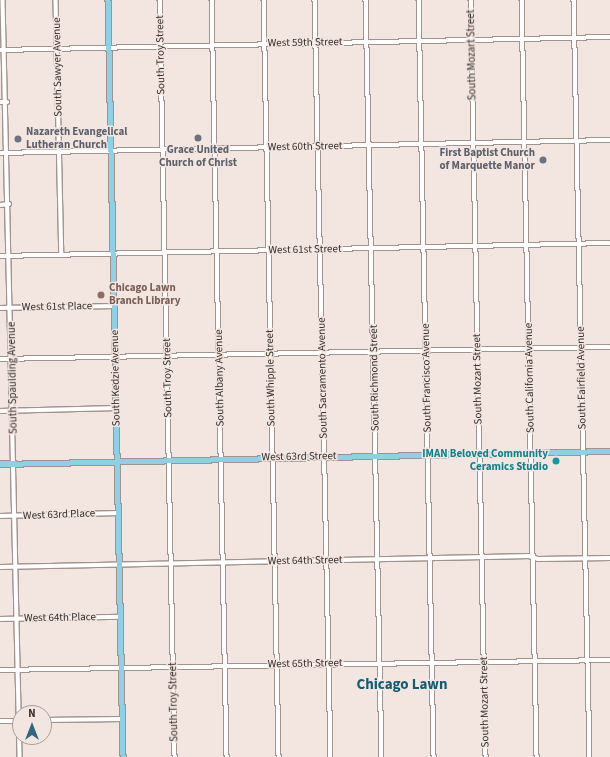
<!DOCTYPE html>
<html>
<head>
<meta charset="utf-8">
<style>
	body { margin:0 }
	#map { position:relative; width:610px; height:757px; overflow:hidden; background:#f3e5df; font-family:"Source Sans 3",sans-serif }
	div>[style] { position:absolute }
	.roads { filter:drop-shadow(1px 0 #a0938d) drop-shadow(-1px 0 #a0938d) drop-shadow(0 1px #a0938d) drop-shadow(0 -1px #a0938d) }
	.minor>* { height:3.5px; margin:-1.75px; padding:0 1.75px; transform-origin:1.75px; border-radius:1.75px; background:#fff }
	.major>* { height:4.5px; margin:-2.25px; padding:0 2.25px; transform-origin:2.25px; border-radius:2.25px; background:#8ed0e5 }
	.dots>* { width:11px; height:11px; translate:-50% -50%; box-sizing:border-box; border:2px solid #f3e5df; border-radius:50% }
	span { translate:-50% -50%; white-space:nowrap; text-align:center; line-height:1.15; -webkit-text-stroke:3px #f3e5df; paint-order:stroke }
	.street-label { font-size:11px; color:#35302e }
	.worship-label { font-size:11px; color:#5b616d; font-weight:700 }
	.left { translate:0 -50%; text-align:left }
	.right { translate:-100% -50%; text-align:right }
	.education-label { font-size:11px; color:#785e54; font-weight:700 }
	.culture-label { font-size:11px; color:#0d838f; font-weight:700 }
	.district-label { font-size:15px; color:#115c76; font-weight:700 }
	.north { position:absolute; left:12px; top:705px; width:40px; height:40px; box-sizing:border-box; background:#f3e5df; border:1px solid #a79d98; border-radius:50%; rotate:0deg; font-size:11px; font-weight:700; line-height:16px; text-align:center; color:#35302e }
	.north::after { content:''; display:block; margin:auto; width:14px; height:18px; background:#2d6880; clip-path:polygon(50% 0,100% 100%,50% 72%,0 100%) }
</style>
</head>
<body>
<div id="map">
	<div class="roads">
		<div class="minor">
			<div style="left:3px;top:0;width:757px;rotate:88.71deg"></div>
			<div style="left:56px;top:0;width:255px;rotate:88.7deg"></div>
			<div style="left:160px;top:0;width:757px;rotate:88.86deg"></div>
			<div style="left:212px;top:0;width:757px;rotate:88.86deg"></div>
			<div style="left:264px;top:0;width:757px;rotate:88.86deg"></div>
			<div style="left:315px;top:0;width:757px;rotate:88.79deg"></div>
			<div style="left:366px;top:0;width:757px;rotate:88.79deg"></div>
			<div style="left:419px;top:0;width:757px;rotate:88.86deg"></div>
			<div style="left:471px;top:0;width:757px;rotate:88.86deg"></div>
			<div style="left:522px;top:0;width:757px;rotate:88.86deg"></div>
			<div style="left:574px;top:0;width:757px;rotate:88.79deg"></div>
			<div style="left:0;top:50px;width:610px;rotate:-1.22deg"></div>
			<div style="left:0;top:102px;width:7px"></div>
			<div style="left:0;top:153px;width:610px;rotate:-1.22deg"></div>
			<div style="left:0;top:205px;width:9px;rotate:-6deg"></div>
			<div style="left:0;top:256px;width:610px;rotate:-1.22deg"></div>
			<div style="left:0;top:308px;width:114px;rotate:-1deg"></div>
			<div style="left:0;top:359px;width:610px;rotate:-1.13deg"></div>
			<div style="left:0;top:411px;width:116px;rotate:-1.5deg"></div>
			<div style="left:0;top:516px;width:119px;rotate:-1.4deg"></div>
			<div style="left:0;top:567px;width:529px;rotate:-1.19deg"></div>
			<div style="left:529px;top:556px;width:9px;rotate:18deg"></div>
			<div style="left:538px;top:559px;width:72px;rotate:-0.8deg"></div>
			<div style="left:0;top:619px;width:120px;rotate:-1deg"></div>
			<div style="left:0;top:670px;width:610px;rotate:-0.94deg"></div>
			<div style="left:44px;top:720px;width:78px;rotate:-0.7deg"></div>
			<div style="left:0;top:721px;width:20px"></div>
		</div>
		<div class="major">
			<div style="left:108px;top:0;width:757px;rotate:88.86deg"></div>
			<div style="left:0;top:463px;width:15px"></div>
			<div style="left:0;top:464px;width:610px;rotate:-1.22deg"></div>
		</div>
	</div>
	<div class="dots">
		<div style="left:198px;top:138px;background:#6b7280"></div>
		<div style="left:18px;top:139px;background:#6b7280"></div>
		<div style="left:543px;top:160px;background:#6b7280"></div>
		<div style="left:101px;top:295px;background:#8d6e63"></div>
		<div style="left:556px;top:461px;background:#0f9aa8"></div>
	</div>
	<div class="street-label">
		<span style="left:305px;top:43px;rotate:-1deg">West 59th Street</span>
		<span style="left:161px;top:55px;rotate:-91deg">South Troy Street</span>
		<span style="left:472px;top:55px;rotate:-91deg">South Mozart Street</span>
		<span style="left:58px;top:67px;rotate:-91deg">South Sawyer Avenue</span>
		<span style="left:305px;top:147px;rotate:-1deg">West 60th Street</span>
		<span style="left:305px;top:250px;rotate:-1deg">West 61st Street</span>
		<span style="left:57px;top:307px;rotate:-1deg">West 61st Place</span>
		<span style="left:13px;top:378px;rotate:-91deg">South Spaulding Avenue</span>
		<span style="left:116px;top:378px;rotate:-91deg">South Kedzie Avenue</span>
		<span style="left:168px;top:378px;rotate:-91deg">South Troy Street</span>
		<span style="left:220px;top:378px;rotate:-91deg">South Albany Avenue</span>
		<span style="left:271px;top:378px;rotate:-91deg">South Whipple Street</span>
		<span style="left:323px;top:378px;rotate:-91deg">South Sacramento Avenue</span>
		<span style="left:375px;top:378px;rotate:-91deg">South Richmond Street</span>
		<span style="left:427px;top:378px;rotate:-91deg">South Francisco Avenue</span>
		<span style="left:530px;top:378px;rotate:-91deg">South California Avenue</span>
		<span style="left:582px;top:378px;rotate:-91deg">South Fairfield Avenue</span>
		<span style="left:478px;top:379px;rotate:-91deg">South Mozart Street</span>
		<span style="left:299px;top:457px;rotate:-1deg">West 63rd Street</span>
		<span style="left:59px;top:515px;rotate:-2deg">West 63rd Place</span>
		<span style="left:305px;top:561px;rotate:-1deg">West 64th Street</span>
		<span style="left:60px;top:618px;rotate:-1deg">West 64th Place</span>
		<span style="left:305px;top:664px;rotate:-1deg">West 65th Street</span>
		<span style="left:174px;top:702px;rotate:-91deg">South Troy Street</span>
		<span style="left:485px;top:702px;rotate:-91deg">South Mozart Street</span>
	</div>
	<div class="worship-label">
		<span class="left" style="left:26px;top:139px">Nazareth Evangelical<br>Lutheran Church</span>
		<span style="left:198px;top:157px">Grace United<br>Church of Christ</span>
		<span class="right" style="left:535px;top:160px">First Baptist Church<br>of Marquette Manor</span>
	</div>
	<div class="education-label">
		<span class="left" style="left:109px;top:295px">Chicago Lawn<br>Branch Library</span>
	</div>
	<div class="culture-label">
		<span class="right" style="left:548px;top:461px">IMAN Beloved Community<br>Ceramics Studio</span>
	</div>
	<div class="district-label">
		<span style="left:402px;top:685px">Chicago Lawn</span>
	</div>
	<div class="north">N</div>
</div>
</body>
</html>
